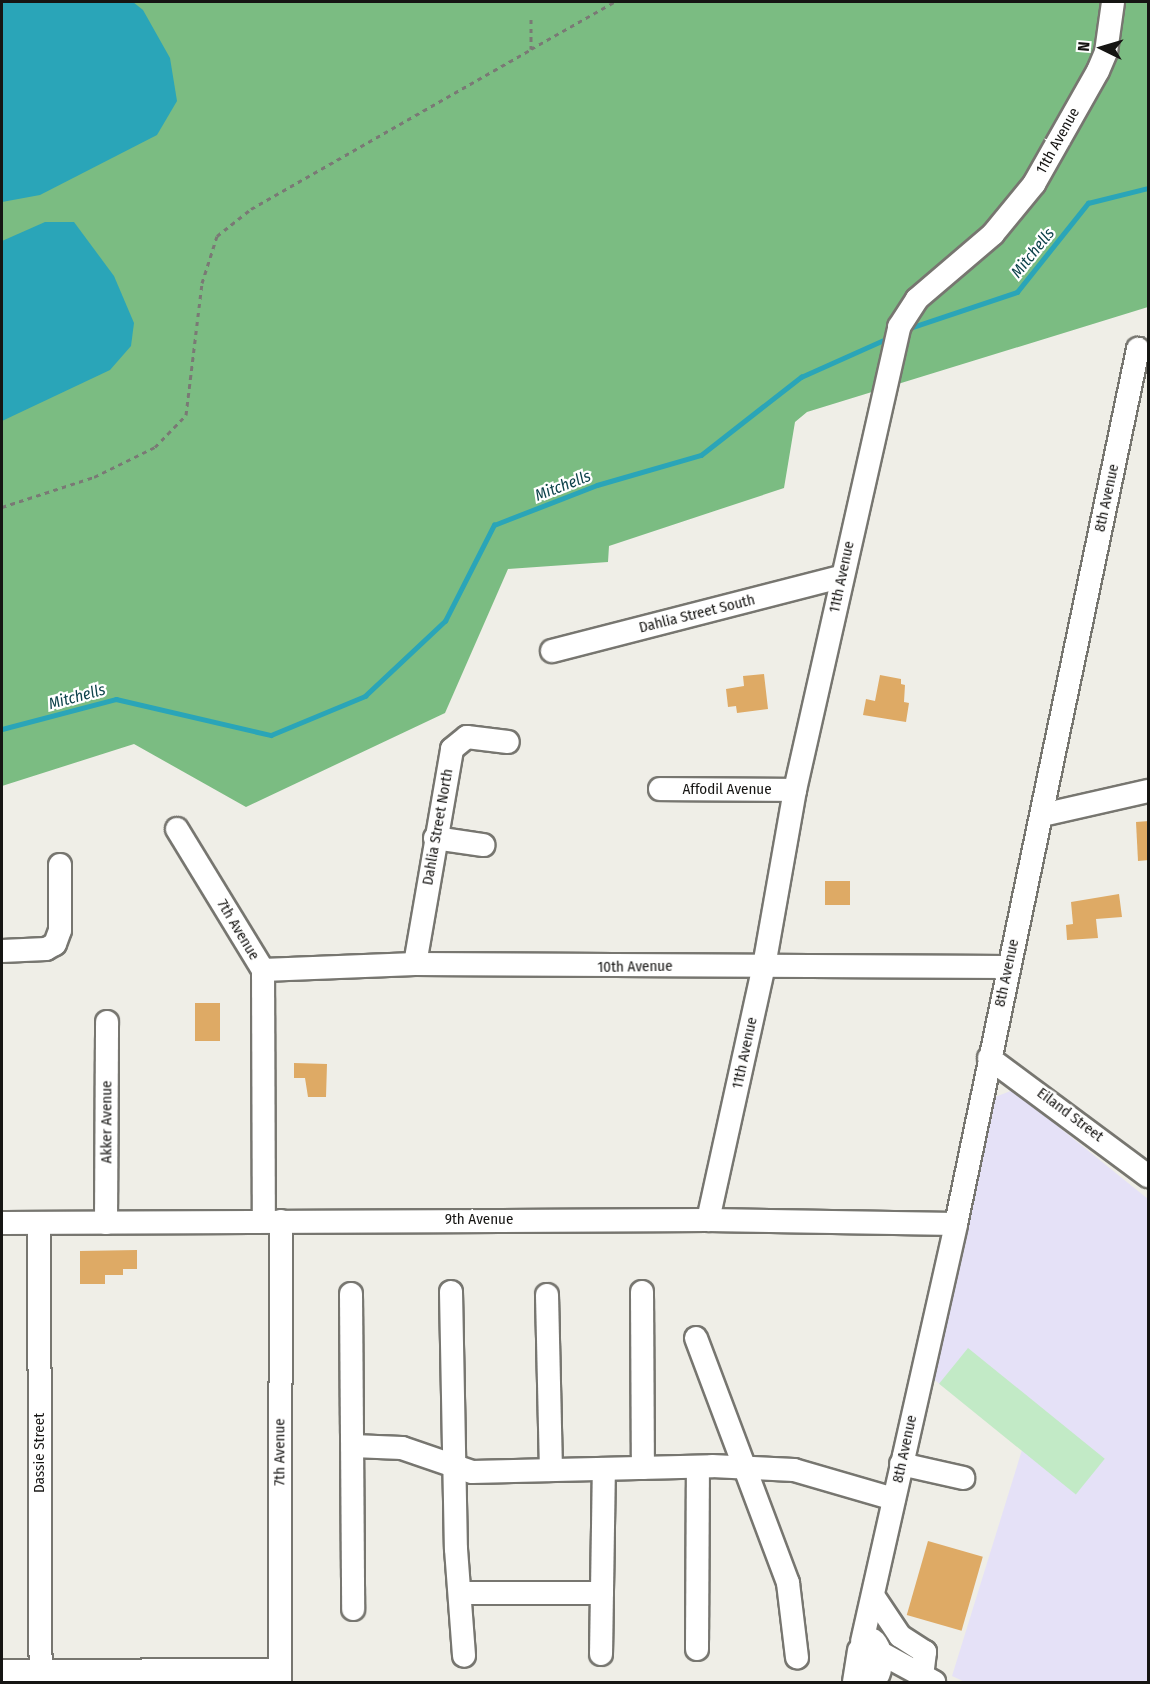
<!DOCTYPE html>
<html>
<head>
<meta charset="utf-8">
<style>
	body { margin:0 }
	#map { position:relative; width:1150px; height:1684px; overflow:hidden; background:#efeee7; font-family:"Fira Sans Condensed",sans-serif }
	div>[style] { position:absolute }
	.education>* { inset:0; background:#e5e1f7 }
	.green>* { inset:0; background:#c2eac6; transform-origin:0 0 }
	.forest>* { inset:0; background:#7bbc82 }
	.water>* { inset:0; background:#2aa5b8 }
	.stream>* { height:4.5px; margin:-2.25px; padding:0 2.25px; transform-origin:2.25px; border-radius:2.25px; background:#2aa5b8 }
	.building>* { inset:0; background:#deaa65; transform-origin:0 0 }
	.path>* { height:3px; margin-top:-1.5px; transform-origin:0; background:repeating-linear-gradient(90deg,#7a7975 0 4.5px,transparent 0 9px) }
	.roads { filter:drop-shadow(2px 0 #777670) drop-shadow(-2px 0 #777670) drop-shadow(0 2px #777670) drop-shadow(0 -2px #777670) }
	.minor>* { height:22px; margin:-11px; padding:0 11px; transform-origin:11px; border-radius:11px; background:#fff }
	.minor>.ring { margin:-11px; padding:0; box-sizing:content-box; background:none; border:22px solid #fff; border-radius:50% }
	span { translate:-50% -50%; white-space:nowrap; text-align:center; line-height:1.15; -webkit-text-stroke:4.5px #fff; paint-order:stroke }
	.street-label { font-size:15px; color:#161513 }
	.water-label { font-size:16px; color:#0e434b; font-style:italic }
	.frame { position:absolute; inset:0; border:3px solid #161513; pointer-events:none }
	.north { position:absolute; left:1072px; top:18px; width:60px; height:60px; -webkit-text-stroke:4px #fff; paint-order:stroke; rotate:275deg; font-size:16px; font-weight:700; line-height:24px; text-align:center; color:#161513 }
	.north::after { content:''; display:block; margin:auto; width:21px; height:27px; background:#161513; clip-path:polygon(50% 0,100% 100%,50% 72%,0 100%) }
</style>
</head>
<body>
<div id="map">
	<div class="education">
		<div style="clip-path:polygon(1013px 1090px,1148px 1199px,1148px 1682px,965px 1682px,952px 1676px,1022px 1450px,931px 1377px,990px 1099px)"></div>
	</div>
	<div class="green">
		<div style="left:968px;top:1348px;width:176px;height:46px;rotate:39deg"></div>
	</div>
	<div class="forest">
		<div style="clip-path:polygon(2px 2px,1148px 2px,1148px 307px,807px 412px,795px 422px,784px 488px,609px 546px,608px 562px,508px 569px,445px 713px,246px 807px,134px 744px,2px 786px)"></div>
	</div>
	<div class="water">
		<div style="clip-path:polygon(2px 2px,133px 2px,143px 10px,170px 58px,177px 101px,157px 135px,40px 195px,2px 202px)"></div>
		<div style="clip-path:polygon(45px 222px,74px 222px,114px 276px,134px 323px,131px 346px,110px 370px,2px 421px,2px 241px)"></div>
	</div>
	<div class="stream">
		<div style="left:907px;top:329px;width:116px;rotate:-18.6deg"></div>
		<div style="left:1017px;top:292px;width:114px;rotate:-51.4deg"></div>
		<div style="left:1088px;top:203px;width:62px;rotate:-14deg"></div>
		<div style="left:2px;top:729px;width:118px;rotate:-14.7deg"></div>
		<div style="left:116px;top:699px;width:159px;rotate:13.1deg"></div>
		<div style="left:271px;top:735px;width:102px;rotate:-22.5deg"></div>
		<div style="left:365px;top:696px;width:110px;rotate:-43.2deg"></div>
		<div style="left:445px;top:621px;width:108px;rotate:-63deg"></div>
		<div style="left:494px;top:525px;width:110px;rotate:-21.2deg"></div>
		<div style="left:597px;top:485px;width:108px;rotate:-16.1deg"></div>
		<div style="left:701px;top:455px;width:127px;rotate:-38deg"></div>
		<div style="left:801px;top:377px;width:95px;rotate:-24.1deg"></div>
	</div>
	<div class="building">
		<div style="clip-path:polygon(764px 674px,768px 709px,737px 713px,736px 706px,728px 707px,726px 689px,744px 686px,743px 676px)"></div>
		<div style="clip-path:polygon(880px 675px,901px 679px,901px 684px,905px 685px,904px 702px,909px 703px,906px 722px,863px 715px,866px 699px,875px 701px)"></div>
		<div style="clip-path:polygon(1149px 821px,1149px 860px,1138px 861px,1136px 822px)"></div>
		<div style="left:850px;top:881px;width:24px;height:25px;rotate:90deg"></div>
		<div style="clip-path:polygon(1119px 894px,1122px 917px,1096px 919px,1098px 938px,1067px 940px,1066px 925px,1073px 924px,1071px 902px)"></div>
		<div style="left:195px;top:1003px;width:25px;height:38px"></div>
		<div style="clip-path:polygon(294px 1063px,327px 1064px,326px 1097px,308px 1097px,305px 1078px,294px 1078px)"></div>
		<div style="clip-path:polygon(137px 1250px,137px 1269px,123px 1269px,123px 1275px,105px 1275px,105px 1284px,80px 1284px,80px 1251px)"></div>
		<div style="left:928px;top:1541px;width:57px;height:77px;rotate:16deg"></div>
	</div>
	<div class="path">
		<div style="left:531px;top:19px;width:30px;rotate:90deg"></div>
		<div style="left:531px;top:49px;width:95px;rotate:-29.5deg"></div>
		<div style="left:2px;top:507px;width:97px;rotate:-18.1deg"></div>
		<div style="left:94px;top:477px;width:68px;rotate:-26.2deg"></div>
		<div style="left:155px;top:447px;width:45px;rotate:-45.9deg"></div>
		<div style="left:186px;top:415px;width:133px;rotate:-83.1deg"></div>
		<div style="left:202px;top:283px;width:49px;rotate:-72.3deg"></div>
		<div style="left:217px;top:236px;width:43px;rotate:-38.5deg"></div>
		<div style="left:251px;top:209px;width:322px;rotate:-29.7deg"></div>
	</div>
	<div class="roads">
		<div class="minor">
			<div style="left:552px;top:651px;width:298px;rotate:-14.4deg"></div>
			<div style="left:660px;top:789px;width:135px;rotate:0.4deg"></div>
			<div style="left:1042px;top:815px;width:109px;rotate:-12.8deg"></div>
			<div style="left:177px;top:829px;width:165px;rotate:58.6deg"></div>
			<div style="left:263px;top:970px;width:251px;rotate:89.8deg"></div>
			<div style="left:435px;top:838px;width:49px;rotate:8.3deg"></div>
			<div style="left:2px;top:951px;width:44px;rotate:-2.6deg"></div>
			<div style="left:46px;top:949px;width:10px;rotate:-29deg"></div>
			<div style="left:55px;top:944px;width:15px;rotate:-70deg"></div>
			<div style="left:60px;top:930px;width:65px;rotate:-90deg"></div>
			<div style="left:415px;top:964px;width:218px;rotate:-80.2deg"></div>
			<div style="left:452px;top:749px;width:19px;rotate:-39deg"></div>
			<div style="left:467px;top:737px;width:41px;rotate:7deg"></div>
			<div style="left:263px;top:970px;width:152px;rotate:-2.3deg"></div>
			<div style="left:415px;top:964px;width:593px;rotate:0.29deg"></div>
			<div style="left:989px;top:1058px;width:198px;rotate:36.6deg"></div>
			<div style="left:708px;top:1220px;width:260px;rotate:-77.6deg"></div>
			<div style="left:764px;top:966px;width:179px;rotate:-80deg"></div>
			<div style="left:795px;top:790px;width:475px;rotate:-77.3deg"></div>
			<div style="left:899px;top:327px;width:33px;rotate:-57deg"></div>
			<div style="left:917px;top:299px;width:100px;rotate:-40.5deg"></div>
			<div style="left:993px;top:234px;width:65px;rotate:-50.6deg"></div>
			<div style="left:1034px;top:184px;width:130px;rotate:-60.5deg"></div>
			<div style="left:1098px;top:71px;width:21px;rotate:-67deg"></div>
			<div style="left:1106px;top:52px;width:50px;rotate:-82deg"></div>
			<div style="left:2px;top:1223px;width:706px;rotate:-0.24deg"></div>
			<div style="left:708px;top:1220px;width:248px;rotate:0.9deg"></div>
			<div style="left:39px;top:1223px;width:459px;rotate:89.8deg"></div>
			<div style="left:106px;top:1223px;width:201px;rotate:-89.7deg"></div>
			<div style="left:451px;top:1292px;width:257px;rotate:88.9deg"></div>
			<div style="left:456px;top:1549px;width:107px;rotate:85.7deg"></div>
			<div style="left:642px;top:1292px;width:176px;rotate:89.7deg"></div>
			<div style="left:351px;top:1294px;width:315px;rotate:89.6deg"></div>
			<div style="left:547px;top:1295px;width:175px;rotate:88.7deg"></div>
			<div style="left:696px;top:1338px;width:262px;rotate:69.4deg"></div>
			<div style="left:788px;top:1583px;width:75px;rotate:83.1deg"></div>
			<div style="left:353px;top:1446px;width:49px;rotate:2.3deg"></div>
			<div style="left:402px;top:1448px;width:74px;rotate:18.9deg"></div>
			<div style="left:472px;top:1472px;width:240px;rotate:-1.4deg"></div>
			<div style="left:712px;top:1466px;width:82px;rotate:2.8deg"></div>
			<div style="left:794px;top:1470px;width:104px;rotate:16.2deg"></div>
			<div style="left:901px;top:1464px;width:64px;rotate:12.7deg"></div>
			<div style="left:460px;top:1593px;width:142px"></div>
			<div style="left:874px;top:1597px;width:47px;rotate:56.3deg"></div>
			<div style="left:900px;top:1636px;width:30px;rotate:33deg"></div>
			<div style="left:925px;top:1652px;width:25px;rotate:97deg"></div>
			<div class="ring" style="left:859px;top:1639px;width:-2px;height:-2px"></div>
			<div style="left:862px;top:1642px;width:428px;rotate:-77.3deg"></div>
			<div style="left:956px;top:1224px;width:894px;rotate:-78.25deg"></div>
			<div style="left:697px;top:1649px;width:182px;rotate:-89.7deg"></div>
			<div style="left:879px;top:1652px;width:63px;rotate:28.6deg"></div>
			<div style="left:601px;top:1654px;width:185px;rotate:-89.1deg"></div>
			<div style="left:2px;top:1671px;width:277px;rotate:-0.2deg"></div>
			<div style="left:280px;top:1682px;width:461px;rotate:-89.9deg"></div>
			<div style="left:854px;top:1682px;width:32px;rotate:-81deg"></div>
		</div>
	</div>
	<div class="street-label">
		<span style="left:1058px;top:141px;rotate:-61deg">11th Avenue</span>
		<span style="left:1107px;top:498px;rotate:-78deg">8th Avenue</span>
		<span style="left:842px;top:577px;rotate:-78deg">11th Avenue</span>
		<span style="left:697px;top:614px;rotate:-14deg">Dahlia Street South</span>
		<span style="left:727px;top:790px">Affodil Avenue</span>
		<span style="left:438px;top:827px;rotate:-80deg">Dahlia Street North</span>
		<span style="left:238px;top:930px;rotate:59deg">7th Avenue</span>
		<span style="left:635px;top:967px;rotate:-1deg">10th Avenue</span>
		<span style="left:1007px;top:973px;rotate:-78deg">8th Avenue</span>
		<span style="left:745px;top:1053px;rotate:-78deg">11th Avenue</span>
		<span style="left:1070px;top:1115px;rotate:37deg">Eiland Street</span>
		<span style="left:107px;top:1122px;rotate:-90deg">Akker Avenue</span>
		<span style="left:479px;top:1220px">9th Avenue</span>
		<span style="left:905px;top:1449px;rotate:-78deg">8th Avenue</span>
		<span style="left:280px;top:1452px;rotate:-90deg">7th Avenue</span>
		<span style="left:40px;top:1453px;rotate:-90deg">Dassie Street</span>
	</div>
	<div class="water-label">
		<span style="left:1033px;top:253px;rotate:-51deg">Mitchells</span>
		<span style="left:563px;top:486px;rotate:-21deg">Mitchells</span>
		<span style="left:77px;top:697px;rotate:-15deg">Mitchells</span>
	</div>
	<div class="frame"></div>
	<div class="north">N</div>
</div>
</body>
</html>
